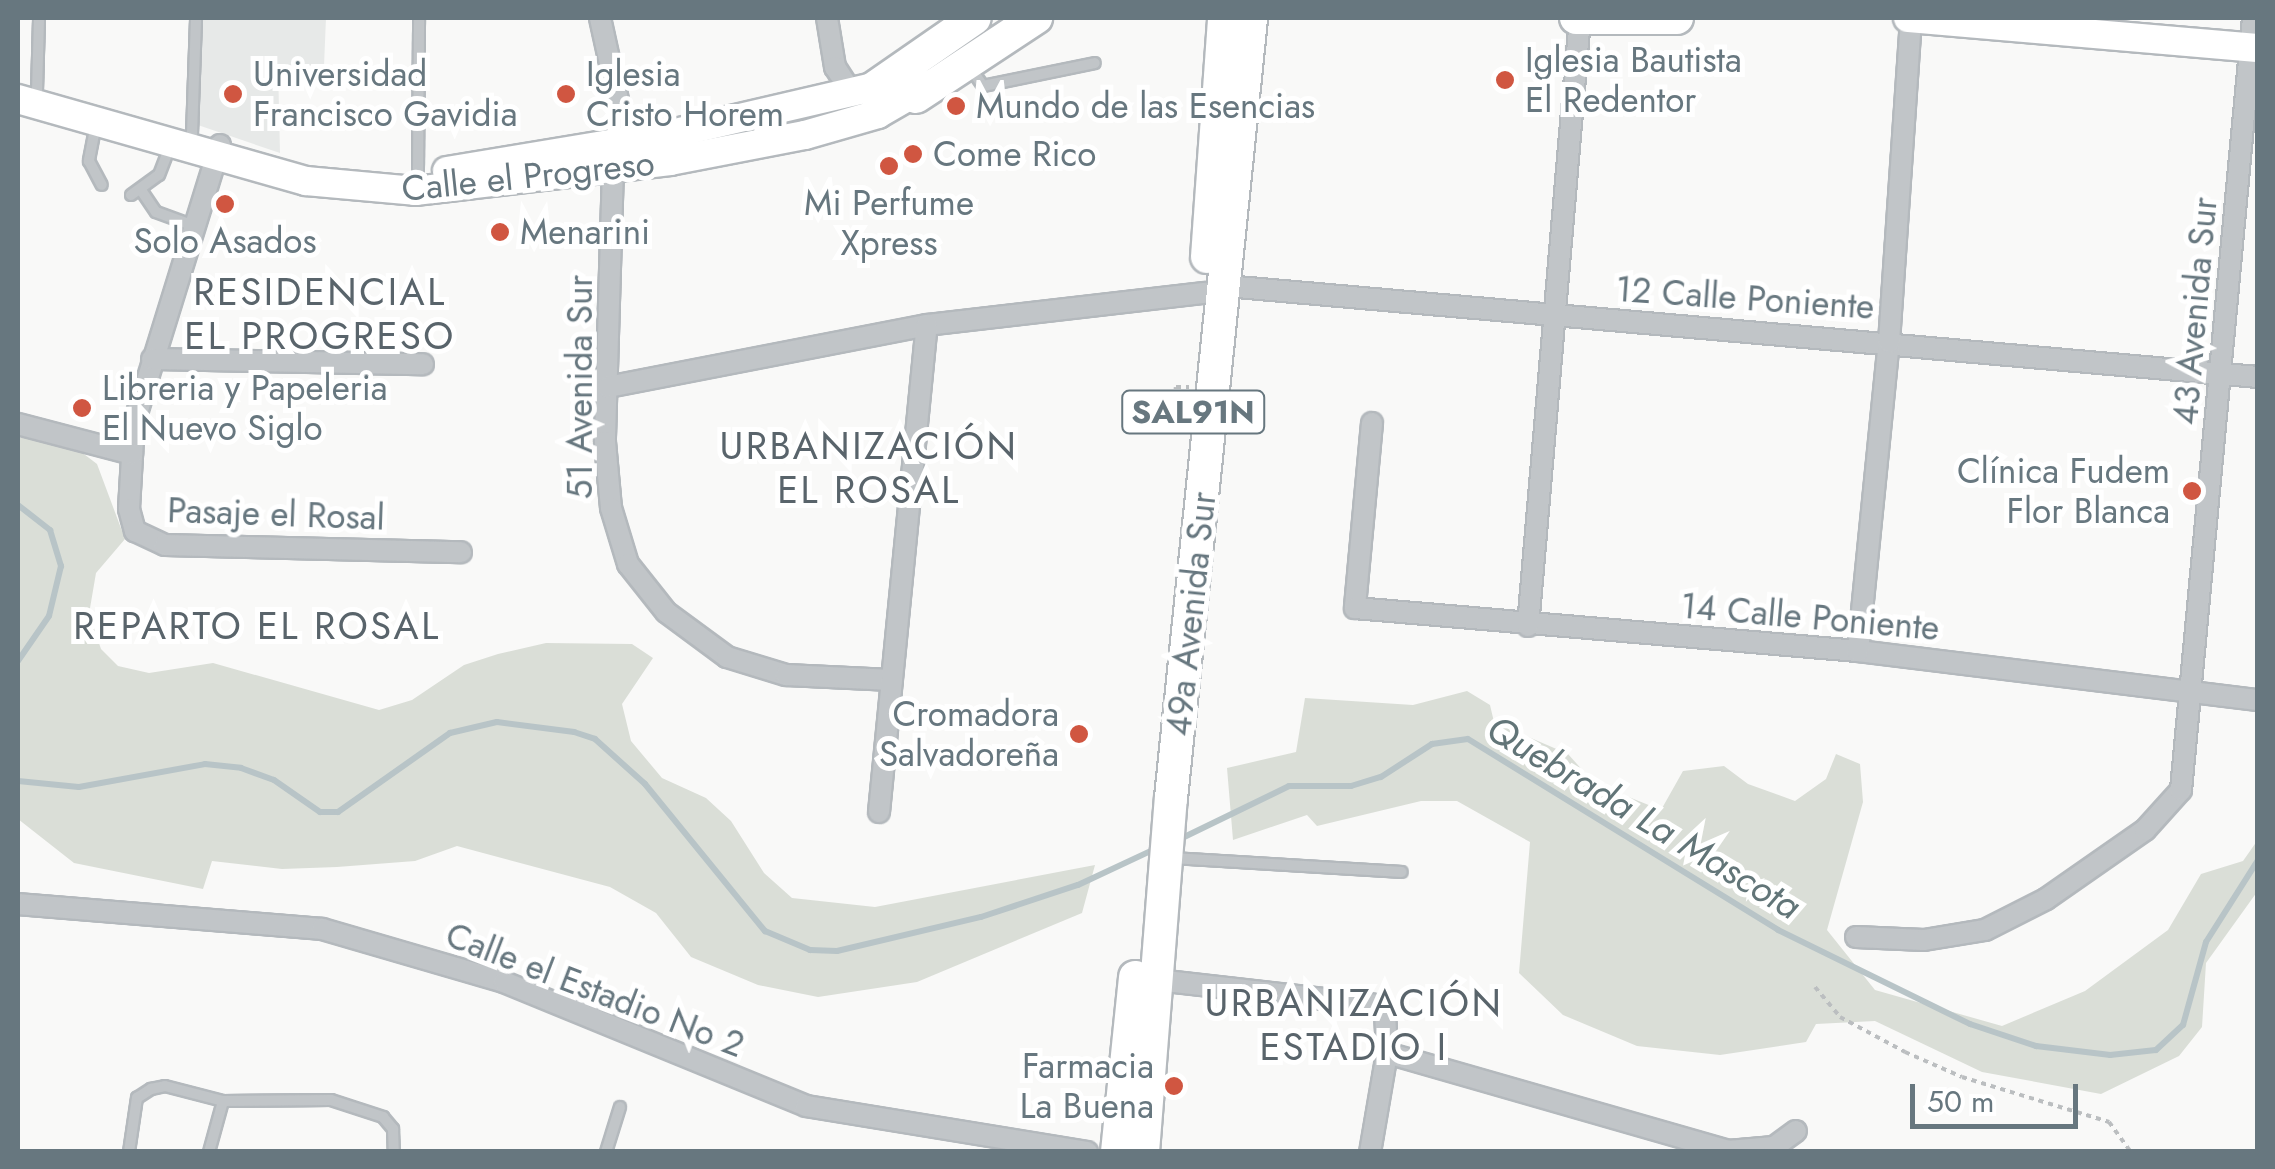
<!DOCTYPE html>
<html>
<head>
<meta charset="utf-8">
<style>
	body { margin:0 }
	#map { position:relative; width:2275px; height:1169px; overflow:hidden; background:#f9f9f8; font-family:Jost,sans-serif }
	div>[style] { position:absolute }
	.built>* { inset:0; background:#e7e9e8 }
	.green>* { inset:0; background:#daded7 }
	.stream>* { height:6px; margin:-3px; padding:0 3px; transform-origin:3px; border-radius:3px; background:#b8c4c7 }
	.path>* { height:4px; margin-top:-2px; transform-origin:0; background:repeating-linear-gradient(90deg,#bbbec0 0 5px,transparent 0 10px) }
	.roads { filter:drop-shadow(2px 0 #b4b9bd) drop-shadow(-2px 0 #b4b9bd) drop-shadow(0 2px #b4b9bd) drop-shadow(0 -2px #b4b9bd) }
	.lane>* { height:10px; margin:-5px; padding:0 5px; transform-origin:5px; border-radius:5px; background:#c1c5c8 }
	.street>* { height:20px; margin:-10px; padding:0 10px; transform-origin:10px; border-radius:10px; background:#c1c5c8 }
	.secondary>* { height:28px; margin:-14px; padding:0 14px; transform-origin:14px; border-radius:14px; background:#fff }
	.primary>* { height:32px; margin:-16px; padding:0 16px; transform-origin:16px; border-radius:16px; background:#fff }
	.path-bridge>* { height:4px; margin-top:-2px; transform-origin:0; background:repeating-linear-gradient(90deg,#bbbec0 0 5px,transparent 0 10px) }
	.dots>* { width:28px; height:28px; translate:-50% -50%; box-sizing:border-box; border:5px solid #fff; border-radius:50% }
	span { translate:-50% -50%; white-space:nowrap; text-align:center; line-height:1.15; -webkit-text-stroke:10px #fff; paint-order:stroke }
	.shield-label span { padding:2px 8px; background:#fff; border:2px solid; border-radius:8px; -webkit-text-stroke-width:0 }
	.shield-label { font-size:32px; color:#67777f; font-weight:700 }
	.poi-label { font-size:35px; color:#67777f }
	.left { translate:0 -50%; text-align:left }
	.right { translate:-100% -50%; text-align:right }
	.street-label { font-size:35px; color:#67777f }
	.neighbourhood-label { font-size:38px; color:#59646b; letter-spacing:2.5px }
	.water-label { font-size:38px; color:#627578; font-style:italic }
	.frame { position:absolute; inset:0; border:20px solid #67777f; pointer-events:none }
	.scale { position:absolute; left:1910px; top:1084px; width:168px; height:45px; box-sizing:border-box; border:5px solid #67777f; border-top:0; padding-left:12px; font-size:30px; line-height:35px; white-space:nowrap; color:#67777f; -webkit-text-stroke:8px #fff; paint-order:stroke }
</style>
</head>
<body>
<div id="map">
	<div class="built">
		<div style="clip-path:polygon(190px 18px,326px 18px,324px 66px,278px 65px,280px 153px,189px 122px)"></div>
	</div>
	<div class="green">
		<div style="clip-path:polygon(35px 437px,76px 448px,97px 464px,125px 539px,96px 573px,89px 614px,101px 649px,118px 666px,149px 673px,213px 663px,379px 710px,412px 700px,464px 665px,498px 654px,546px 643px,632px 644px,653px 658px,622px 704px,631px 741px,662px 778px,706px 798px,731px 821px,764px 873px,792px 898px,875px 907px,1095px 865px,1082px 913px,917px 982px,818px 997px,758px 985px,691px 957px,656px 913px,610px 887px,457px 846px,415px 861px,337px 867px,282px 869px,212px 861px,203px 889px,74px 863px,18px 819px,18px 438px)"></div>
		<div style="clip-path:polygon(1467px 691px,1490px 705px,1494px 722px,1568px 754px,1594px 783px,1661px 810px,1683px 771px,1724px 766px,1748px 784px,1795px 801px,1826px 779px,1836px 754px,1860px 764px,1863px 802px,1827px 930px,1875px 990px,2002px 1026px,2085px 991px,2168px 930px,2201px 874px,2243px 861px,2257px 841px,2257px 892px,2206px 963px,2202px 1027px,2179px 1056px,2101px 1094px,1982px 1072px,1875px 1021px,1816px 1024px,1806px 1042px,1720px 1055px,1637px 1046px,1563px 1015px,1519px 973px,1530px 842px,1457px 801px,1421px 801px,1317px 826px,1307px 815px,1233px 840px,1227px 768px,1296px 752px,1305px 698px,1413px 705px)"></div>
	</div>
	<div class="stream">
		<div style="left:18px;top:505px;width:41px;rotate:38deg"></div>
		<div style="left:50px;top:530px;width:38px;rotate:73deg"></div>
		<div style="left:61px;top:566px;width:51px;rotate:103.5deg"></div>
		<div style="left:49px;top:616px;width:55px;rotate:124.6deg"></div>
		<div style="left:18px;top:781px;width:61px;rotate:5.6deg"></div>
		<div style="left:79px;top:787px;width:128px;rotate:-10.3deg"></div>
		<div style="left:205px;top:764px;width:36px;rotate:6deg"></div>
		<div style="left:241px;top:768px;width:35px;rotate:20deg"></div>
		<div style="left:274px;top:780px;width:56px;rotate:34.8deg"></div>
		<div style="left:320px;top:812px;width:18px"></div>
		<div style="left:338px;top:812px;width:137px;rotate:-35.2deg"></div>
		<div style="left:450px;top:733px;width:48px;rotate:-13.2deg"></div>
		<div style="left:497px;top:722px;width:78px;rotate:7.4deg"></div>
		<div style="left:574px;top:732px;width:22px;rotate:18deg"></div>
		<div style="left:595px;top:739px;width:67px;rotate:42deg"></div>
		<div style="left:645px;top:784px;width:190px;rotate:50.8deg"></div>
		<div style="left:765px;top:931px;width:49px;rotate:22.9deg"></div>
		<div style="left:810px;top:950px;width:27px;rotate:2deg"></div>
		<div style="left:837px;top:951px;width:148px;rotate:-13.3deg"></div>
		<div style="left:981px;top:917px;width:102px;rotate:-18.3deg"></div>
		<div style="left:1078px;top:885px;width:87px;rotate:-25.1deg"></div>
		<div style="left:1178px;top:840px;width:123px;rotate:-25.9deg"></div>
		<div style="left:1289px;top:786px;width:62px"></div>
		<div style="left:1351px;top:786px;width:31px;rotate:-17deg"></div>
		<div style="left:1381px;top:777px;width:61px;rotate:-32.9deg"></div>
		<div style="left:1432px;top:744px;width:36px;rotate:-8deg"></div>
		<div style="left:1468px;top:739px;width:364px;rotate:31.6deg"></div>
		<div style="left:1778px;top:930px;width:214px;rotate:26.1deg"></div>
		<div style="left:1970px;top:1024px;width:70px;rotate:18.4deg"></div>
		<div style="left:2036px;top:1046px;width:75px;rotate:6.9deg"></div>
		<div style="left:2110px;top:1055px;width:46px;rotate:-6.2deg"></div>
		<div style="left:2156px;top:1050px;width:37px;rotate:-43deg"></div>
		<div style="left:2183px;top:1025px;width:86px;rotate:-74.5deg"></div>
		<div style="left:2206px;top:942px;width:97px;rotate:-57.6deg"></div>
	</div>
	<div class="path">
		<div style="left:1173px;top:419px;width:32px;rotate:-85deg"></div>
		<div style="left:1176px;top:387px;width:13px"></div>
		<div style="left:1815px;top:987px;width:39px;rotate:50deg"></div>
		<div style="left:1840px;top:1017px;width:74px;rotate:28.3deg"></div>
		<div style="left:1905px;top:1052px;width:62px;rotate:23.7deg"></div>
		<div style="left:1962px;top:1077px;width:154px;rotate:17deg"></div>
		<div style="left:2109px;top:1122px;width:37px;rotate:54deg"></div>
	</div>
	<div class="roads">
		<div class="lane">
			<div style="left:969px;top:66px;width:24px;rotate:55deg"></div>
			<div style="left:983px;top:86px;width:114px;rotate:-11.6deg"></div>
			<div style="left:37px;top:91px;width:73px;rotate:-88.4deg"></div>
			<div style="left:96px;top:124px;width:38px;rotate:101deg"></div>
			<div style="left:89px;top:161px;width:27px;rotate:62deg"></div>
			<div style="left:192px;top:134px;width:116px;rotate:-88deg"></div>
			<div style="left:418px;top:172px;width:154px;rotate:-89.6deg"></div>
			<div style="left:143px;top:193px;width:23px;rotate:56deg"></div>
			<div style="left:156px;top:212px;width:40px;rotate:20.2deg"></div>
			<div style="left:131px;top:195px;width:34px;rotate:-36deg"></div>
			<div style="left:159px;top:175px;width:33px;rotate:-69deg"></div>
			<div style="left:1173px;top:858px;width:229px;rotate:3.5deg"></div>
			<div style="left:129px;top:1152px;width:55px;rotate:-81.6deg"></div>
			<div style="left:137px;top:1098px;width:17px;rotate:-33deg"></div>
			<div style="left:151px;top:1089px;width:14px;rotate:-12deg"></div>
			<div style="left:165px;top:1086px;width:60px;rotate:14.5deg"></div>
			<div style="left:209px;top:1152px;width:53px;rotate:-74.6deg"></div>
			<div style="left:223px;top:1101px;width:108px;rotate:-0.5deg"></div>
			<div style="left:331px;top:1100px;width:55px;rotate:18.1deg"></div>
			<div style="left:383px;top:1117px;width:16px;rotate:50deg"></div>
			<div style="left:393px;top:1129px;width:23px;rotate:88deg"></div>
			<div style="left:606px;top:1152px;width:47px;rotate:-72.7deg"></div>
		</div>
		<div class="street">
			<div style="left:600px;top:18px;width:107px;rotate:77.6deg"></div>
			<div style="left:623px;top:123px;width:46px;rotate:102.5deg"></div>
			<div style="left:613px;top:168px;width:274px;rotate:91.7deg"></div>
			<div style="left:605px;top:442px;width:66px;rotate:84.8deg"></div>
			<div style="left:611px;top:508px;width:59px;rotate:73.1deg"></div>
			<div style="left:628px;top:564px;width:61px;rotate:51.6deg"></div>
			<div style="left:666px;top:612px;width:76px;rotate:36.4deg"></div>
			<div style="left:727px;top:657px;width:62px;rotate:17deg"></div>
			<div style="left:786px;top:675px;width:106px;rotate:2.7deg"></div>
			<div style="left:827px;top:18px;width:50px;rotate:80.7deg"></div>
			<div style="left:835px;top:67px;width:35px;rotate:57deg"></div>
			<div style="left:220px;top:145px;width:290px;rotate:107.2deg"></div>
			<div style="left:134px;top:422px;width:87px;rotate:93.3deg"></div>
			<div style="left:129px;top:509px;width:23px;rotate:75deg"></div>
			<div style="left:135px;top:531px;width:33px;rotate:25deg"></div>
			<div style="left:165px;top:545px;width:296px;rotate:1.4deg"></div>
			<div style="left:1226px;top:286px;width:1036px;rotate:5.04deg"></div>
			<div style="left:152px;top:359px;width:271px;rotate:1.1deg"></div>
			<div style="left:608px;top:387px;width:325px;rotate:-11deg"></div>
			<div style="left:927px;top:325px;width:280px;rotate:-6.6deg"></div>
			<div style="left:1372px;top:423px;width:186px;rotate:95.3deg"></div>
			<div style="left:1355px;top:608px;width:505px;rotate:4.89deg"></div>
			<div style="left:1858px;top:651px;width:403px;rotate:7deg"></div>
			<div style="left:18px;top:424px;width:118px;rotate:14.7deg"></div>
			<div style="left:1528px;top:626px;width:610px;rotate:-85.11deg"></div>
			<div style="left:1858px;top:651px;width:311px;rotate:-84.3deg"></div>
			<div style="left:1889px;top:342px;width:325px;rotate:-86.1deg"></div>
			<div style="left:879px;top:812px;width:489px;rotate:-84.4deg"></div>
			<div style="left:18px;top:904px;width:305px;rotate:4.7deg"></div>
			<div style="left:322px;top:929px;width:190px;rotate:16.2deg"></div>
			<div style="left:504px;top:982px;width:326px;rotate:22.3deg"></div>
			<div style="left:806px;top:1106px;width:285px;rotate:9.3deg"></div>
			<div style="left:1856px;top:937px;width:68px;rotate:2.5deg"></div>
			<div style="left:1924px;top:940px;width:62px;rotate:-9.3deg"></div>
			<div style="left:1985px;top:930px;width:68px;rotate:-26.9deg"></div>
			<div style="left:2046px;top:899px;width:121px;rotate:-34.9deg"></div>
			<div style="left:2145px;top:830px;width:54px;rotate:-48deg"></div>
			<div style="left:2181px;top:790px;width:775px;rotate:-84.67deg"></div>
			<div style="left:1157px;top:980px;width:219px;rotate:6.5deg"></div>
			<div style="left:1375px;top:1005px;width:12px;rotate:35deg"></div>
			<div style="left:1385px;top:1012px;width:41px;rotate:87.2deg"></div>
			<div style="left:1387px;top:1053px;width:100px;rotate:99.7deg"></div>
			<div style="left:1387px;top:1053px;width:355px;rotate:16deg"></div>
			<div style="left:1728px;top:1151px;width:46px;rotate:-5deg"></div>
			<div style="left:1774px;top:1147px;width:27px;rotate:-36deg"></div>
		</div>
		<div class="secondary">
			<div style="left:1908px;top:18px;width:351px;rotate:4.9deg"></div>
			<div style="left:18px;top:99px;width:299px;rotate:15.9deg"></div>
			<div style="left:306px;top:181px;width:109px;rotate:5.2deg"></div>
			<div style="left:415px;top:191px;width:257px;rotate:-6.7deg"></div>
			<div style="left:670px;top:161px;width:137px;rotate:-10.9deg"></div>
			<div style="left:805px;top:135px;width:76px;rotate:-16deg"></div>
			<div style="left:878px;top:114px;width:60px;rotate:-30deg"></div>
			<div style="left:447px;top:171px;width:227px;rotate:-9.4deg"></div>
			<div style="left:671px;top:134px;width:225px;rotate:-13.1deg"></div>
		</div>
		<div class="primary">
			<div style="left:1576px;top:18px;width:101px"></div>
			<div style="left:871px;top:90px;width:126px;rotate:-34.7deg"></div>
			<div style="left:916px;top:97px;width:144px;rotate:-33.4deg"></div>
			<div style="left:1207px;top:257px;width:240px;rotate:-85.9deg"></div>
			<div style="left:1117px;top:1152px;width:176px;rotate:-84.1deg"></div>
			<div style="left:1143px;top:1152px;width:355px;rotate:-85.5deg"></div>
			<div style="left:1171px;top:798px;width:784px;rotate:-84.14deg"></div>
		</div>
	</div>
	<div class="path-bridge">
		<div style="left:1173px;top:419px;width:60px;rotate:3.8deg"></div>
	</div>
	<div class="dots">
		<div style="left:1505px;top:80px;background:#d05641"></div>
		<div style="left:233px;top:94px;background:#d05641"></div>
		<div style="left:566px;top:94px;background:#d05641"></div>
		<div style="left:956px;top:106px;background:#d05641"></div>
		<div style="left:913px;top:154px;background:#d05641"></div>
		<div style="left:889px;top:166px;background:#d05641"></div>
		<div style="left:225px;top:204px;background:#d05641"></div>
		<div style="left:500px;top:232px;background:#d05641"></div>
		<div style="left:82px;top:408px;background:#d05641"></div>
		<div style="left:2192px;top:491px;background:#d05641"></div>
		<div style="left:1079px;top:734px;background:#d05641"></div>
		<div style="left:1174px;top:1086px;background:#d05641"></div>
	</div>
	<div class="shield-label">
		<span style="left:1193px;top:412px">SAL91N</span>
	</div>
	<div class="poi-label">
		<span class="left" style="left:1525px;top:80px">Iglesia Bautista<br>El Redentor</span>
		<span class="left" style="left:253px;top:94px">Universidad<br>Francisco Gavidia</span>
		<span class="left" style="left:586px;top:94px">Iglesia<br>Cristo Horem</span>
		<span class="left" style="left:976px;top:106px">Mundo de las Esencias</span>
		<span class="left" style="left:933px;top:154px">Come Rico</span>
		<span style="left:889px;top:223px">Mi Perfume<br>Xpress</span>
		<span class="left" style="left:520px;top:232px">Menarini</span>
		<span style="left:225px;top:241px">Solo Asados</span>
		<span class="left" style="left:102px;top:408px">Libreria y Papeleria<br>El Nuevo Siglo</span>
		<span class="right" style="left:2170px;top:491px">Clínica Fudem<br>Flor Blanca</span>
		<span class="right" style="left:1059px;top:734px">Cromadora<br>Salvadoreña</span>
		<span class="right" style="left:1154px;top:1086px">Farmacia<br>La Buena</span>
	</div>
	<div class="street-label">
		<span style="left:528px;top:176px;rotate:-6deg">Calle el Progreso</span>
		<span style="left:1745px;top:298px;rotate:4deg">12 Calle Poniente</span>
		<span style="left:2195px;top:311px;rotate:-85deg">43 Avenida Sur</span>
		<span style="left:580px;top:387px;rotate:-90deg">51 Avenida Sur</span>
		<span style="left:276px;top:514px;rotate:2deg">Pasaje el Rosal</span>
		<span style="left:1191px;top:614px;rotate:-84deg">49a Avenida Sur</span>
		<span style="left:1810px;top:617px;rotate:5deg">14 Calle Poniente</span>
		<span style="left:595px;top:990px;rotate:21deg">Calle el Estadio No 2</span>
	</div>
	<div class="neighbourhood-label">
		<span style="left:320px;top:314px">RESIDENCIAL<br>EL PROGRESO</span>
		<span style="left:869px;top:468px">URBANIZACIÓN<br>EL ROSAL</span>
		<span style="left:257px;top:626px">REPARTO EL ROSAL</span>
		<span style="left:1354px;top:1025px">URBANIZACIÓN<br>ESTADIO I</span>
	</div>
	<div class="water-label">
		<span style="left:1644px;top:817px;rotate:31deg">Quebrada La Mascota</span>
	</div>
	<div class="frame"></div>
	<div class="scale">50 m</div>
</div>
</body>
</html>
